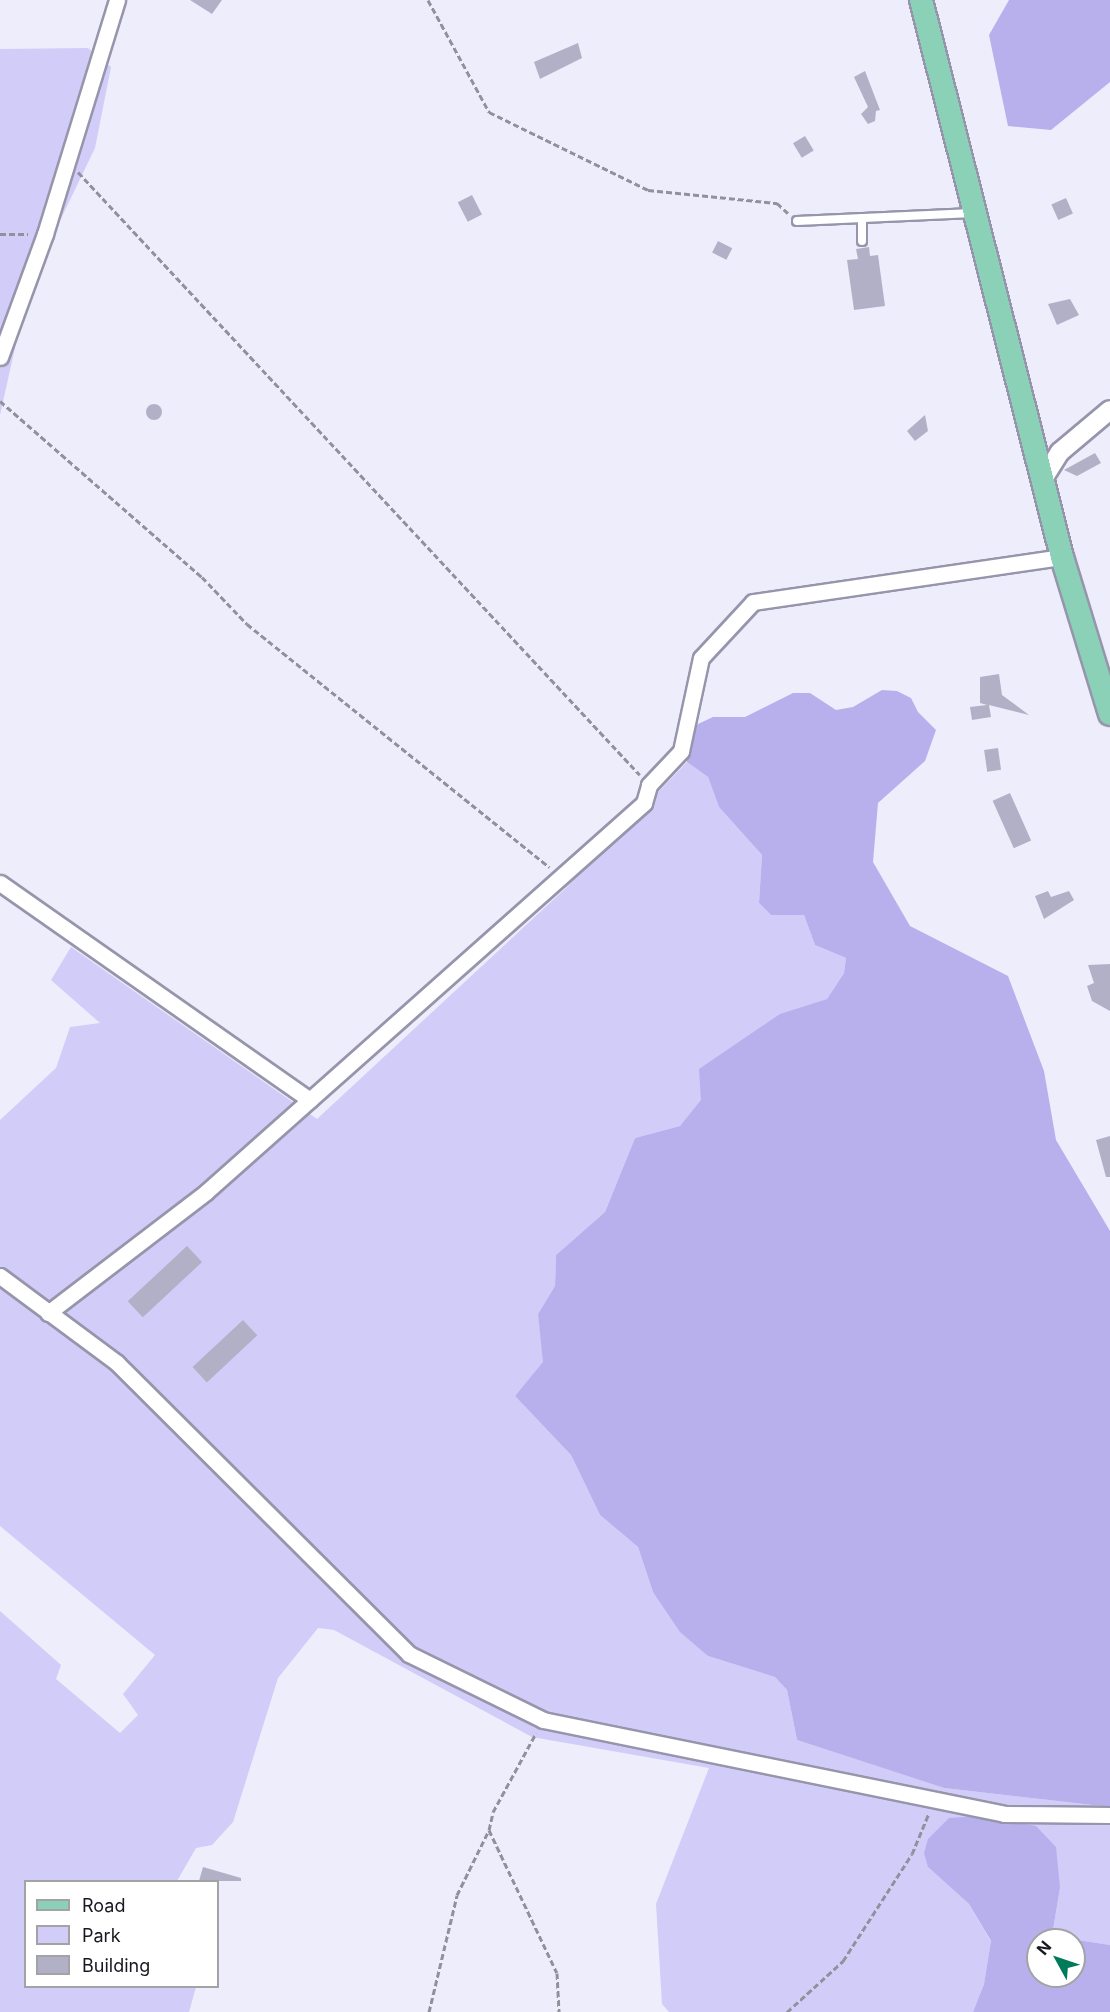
<!DOCTYPE html>
<html>
<head>
<meta charset="utf-8">
<style>
	body { margin:0 }
	#map { position:relative; width:1110px; height:2012px; overflow:hidden; background:#eeedfb; font-family:Inter,sans-serif }
	div>[style] { position:absolute }
	.green>* { inset:0; background:#d1ccf8 }
	.forest>* { inset:0; background:#b7b0ed }
	.building>* { inset:0; background:#b2b0c7; transform-origin:0 0 }
	.round { border-radius:50% }
	.path>* { height:3px; margin-top:-1.5px; transform-origin:0; background:repeating-linear-gradient(90deg,#91909b 0 6px,transparent 0 9px) }
	.roads { filter:drop-shadow(2px 0 #9795ab) drop-shadow(-2px 0 #9795ab) drop-shadow(0 2px #9795ab) drop-shadow(0 -2px #9795ab) }
	.service>* { height:8px; margin:-4px; padding:0 4px; transform-origin:4px; border-radius:4px; background:#fff }
	.minor>* { height:15px; margin:-7.5px; padding:0 7.5px; transform-origin:7.5px; border-radius:7.5px; background:#fff }
	.tertiary>* { height:18px; margin:-9px; padding:0 9px; transform-origin:9px; border-radius:9px; background:#fff }
	.primary>* { height:22px; margin:-11px; padding:0 11px; transform-origin:11px; border-radius:11px; background:#8bd1b8 }
	span { translate:-50% -50%; white-space:nowrap; text-align:center; line-height:1.15; -webkit-text-stroke:6px #fff; paint-order:stroke }
	.legend { position:absolute; left:24px; top:1880px; width:195px; height:108px; box-sizing:border-box; background:#fff; border:2px solid #a3a3a6; margin:0; padding:8px 10px; list-style:none; font-size:18px; color:#191820 }
	.legend li { display:flex; align-items:center; gap:12px; height:30px }
	.legend b { width:30px; border:2px solid #a3a3a6 }
	.north { position:absolute; left:1026px; top:1928px; width:60px; height:60px; box-sizing:border-box; background:#fff; border:2px solid #a3a3a6; border-radius:50%; rotate:310deg; font-size:16px; font-weight:700; line-height:24px; text-align:center; color:#191820 }
	.north::after { content:''; display:block; margin:auto; width:21px; height:27px; background:#007b59; clip-path:polygon(50% 0,100% 100%,50% 72%,0 100%) }
</style>
</head>
<body>
<div id="map">
	<div class="green">
		<div style="clip-path:polygon(88px 48px,111px 67px,95px 148px,29px 285px,0 415px,0 49px)"></div>
		<div style="clip-path:polygon(687px 762px,708px 777px,719px 807px,762px 855px,759px 903px,771px 915px,804px 915px,815px 945px,846px 958px,844px 973px,827px 999px,780px 1015px,680px 1126px,635px 1138px,605px 1212px,556px 1255px,555px 1286px,538px 1314px,544px 1362px,515px 1396px,571px 1455px,600px 1515px,638px 1547px,653px 1592px,708px 1656px,775px 1677px,787px 1690px,797px 1740px,944px 1788px,1110px 1807px,1110px 1945px,1052px 1936px,1060px 1888px,928px 1867px,969px 1904px,991px 1942px,984px 1984px,973px 2012px,669px 2012px,662px 2004px,656px 1904px,709px 1768px,532px 1737px,334px 1630px,318px 1628px,278px 1678px,233px 1822px,212px 1845px,196px 1848px,177px 1881px,26px 1882px,26px 1986px,196px 1987px,189px 2012px,0 2012px,0 1611px,61px 1665px,56px 1679px,120px 1733px,138px 1715px,123px 1694px,155px 1655px,0 1526px,0 1120px,56px 1068px,70px 1027px,100px 1023px,51px 980px,71px 947px,317px 1119px,566px 888px)"></div>
	</div>
	<div class="forest">
		<div style="clip-path:polygon(1009px 0,1110px 0,1110px 82px,1051px 130px,1008px 126px,989px 35px)"></div>
		<div style="clip-path:polygon(882px 690px,897px 691px,911px 698px,918px 712px,936px 730px,925px 761px,878px 803px,873px 862px,910px 926px,1008px 976px,1044px 1071px,1056px 1140px,1110px 1231px,1110px 1807px,944px 1788px,797px 1740px,787px 1690px,775px 1677px,708px 1656px,680px 1632px,653px 1592px,638px 1547px,600px 1515px,571px 1455px,515px 1396px,543px 1362px,538px 1314px,555px 1286px,556px 1255px,605px 1212px,635px 1138px,680px 1126px,701px 1100px,699px 1069px,780px 1014px,827px 999px,844px 973px,846px 958px,815px 945px,804px 915px,771px 915px,759px 903px,762px 855px,719px 807px,708px 777px,687px 762px,687px 737px,698px 724px,713px 717px,745px 717px,793px 693px,810px 693px,836px 710px,853px 707px)"></div>
		<div style="clip-path:polygon(evenodd,978px 1816px,1036px 1826px,1056px 1847px,1060px 1888px,1052px 1936px,1110px 1945px,1110px 2012px,973px 2012px,984px 1984px,991px 1941px,969px 1904px,928px 1867px,924px 1853px,928px 1839px,949px 1818px,978px 1816px,1038px 1940px,1074px 1940px,1074px 1976px,1038px 1976px,1038px 1940px)"></div>
	</div>
	<div class="building">
		<div style="clip-path:polygon(190px 0,222px 0,212px 14px)"></div>
		<div style="clip-path:polygon(578px 43px,582px 58px,540px 79px,534px 62px)"></div>
		<div style="clip-path:polygon(865px 71px,880px 110px,876px 111px,875px 121px,868px 124px,861px 114px,868px 107px,854px 77px)"></div>
		<div style="left:805px;top:136px;width:17px;height:14px;rotate:59deg"></div>
		<div style="left:472px;top:195px;width:22px;height:16px;rotate:63deg"></div>
		<div style="left:1066px;top:198px;width:17px;height:16px;rotate:66deg"></div>
		<div style="left:718px;top:241px;width:16px;height:13px;rotate:27deg"></div>
		<div style="clip-path:polygon(869px 247px,870px 256px,878px 255px,885px 306px,854px 310px,847px 260px,858px 259px,856px 249px)"></div>
		<div style="clip-path:polygon(1070px 299px,1079px 315px,1057px 325px,1048px 304px)"></div>
		<div class="round" style="left:146px;top:404px;width:16px;height:16px"></div>
		<div style="clip-path:polygon(925px 415px,928px 431px,915px 441px,907px 431px)"></div>
		<div style="clip-path:polygon(1095px 453px,1101px 463px,1077px 476px,1064px 470px)"></div>
		<div style="clip-path:polygon(999px 674px,1002px 695px,1029px 715px,989px 705px,991px 717px,972px 720px,970px 707px,987px 705px,980px 703px,980px 677px)"></div>
		<div style="left:998px;top:748px;width:22px;height:14px;rotate:82deg"></div>
		<div style="left:1010px;top:793px;width:52px;height:19px;rotate:66deg"></div>
		<div style="clip-path:polygon(1048px 891px,1051px 897px,1069px 891px,1074px 900px,1044px 919px,1035px 896px)"></div>
		<div style="clip-path:polygon(1110px 964px,1110px 1011px,1092px 1001px,1087px 986px,1094px 983px,1088px 965px)"></div>
		<div style="clip-path:polygon(1110px 1136px,1110px 1177px,1106px 1177px,1096px 1140px)"></div>
		<div style="left:187px;top:1246px;width:22px;height:81px;rotate:47deg"></div>
		<div style="left:243px;top:1320px;width:21px;height:69px;rotate:47deg"></div>
		<div style="clip-path:polygon(203px 1867px,241px 1878px,241px 1881px,199px 1881px)"></div>
	</div>
	<div class="path">
		<div style="left:428px;top:0;width:128px;rotate:61.4deg"></div>
		<div style="left:489px;top:112px;width:177px;rotate:26.1deg"></div>
		<div style="left:648px;top:190px;width:130px;rotate:5.8deg"></div>
		<div style="left:777px;top:203px;width:16px;rotate:43deg"></div>
		<div style="left:78px;top:172px;width:824px;rotate:47.02deg"></div>
		<div style="left:0;top:234px;width:28px"></div>
		<div style="left:0;top:401px;width:268px;rotate:41.1deg"></div>
		<div style="left:202px;top:577px;width:65px;rotate:46.2deg"></div>
		<div style="left:247px;top:624px;width:388px;rotate:38.8deg"></div>
		<div style="left:489px;top:1830px;width:158px;rotate:64.6deg"></div>
		<div style="left:557px;top:1973px;width:39px;rotate:87deg"></div>
		<div style="left:429px;top:2012px;width:120px;rotate:-76.5deg"></div>
		<div style="left:457px;top:1895px;width:72px;rotate:-63.8deg"></div>
		<div style="left:489px;top:1830px;width:18px;rotate:-77deg"></div>
		<div style="left:493px;top:1812px;width:90px;rotate:-61.4deg"></div>
		<div style="left:787px;top:2012px;width:76px;rotate:-42.3deg"></div>
		<div style="left:843px;top:1961px;width:127px;rotate:-57.2deg"></div>
		<div style="left:912px;top:1854px;width:44px;rotate:-67.5deg"></div>
	</div>
	<div class="roads">
		<div class="service">
			<div style="left:797px;top:221px;width:176px;rotate:-2.6deg"></div>
			<div style="left:862px;top:241px;width:23px;rotate:-90deg"></div>
		</div>
		<div class="minor">
			<div style="left:0;top:357px;width:131px;rotate:-69.9deg"></div>
			<div style="left:45px;top:234px;width:245px;rotate:-72.9deg"></div>
			<div style="left:0;top:883px;width:378px;rotate:35deg"></div>
			<div style="left:0;top:1276px;width:146px;rotate:36.6deg"></div>
			<div style="left:117px;top:1363px;width:412px;rotate:44.9deg"></div>
			<div style="left:409px;top:1654px;width:149px;rotate:26.2deg"></div>
			<div style="left:543px;top:1720px;width:470px;rotate:11.5deg"></div>
			<div style="left:1004px;top:1814px;width:106px;rotate:0.5deg"></div>
			<div style="left:48px;top:1313px;width:199px;rotate:-37.4deg"></div>
			<div style="left:206px;top:1192px;width:586px;rotate:-41.61deg"></div>
			<div style="left:644px;top:803px;width:19px;rotate:-74deg"></div>
			<div style="left:649px;top:785px;width:47px;rotate:-46.7deg"></div>
			<div style="left:681px;top:751px;width:95px;rotate:-77.9deg"></div>
			<div style="left:701px;top:658px;width:76px;rotate:-47.1deg"></div>
			<div style="left:753px;top:602px;width:312px;rotate:-8.3deg"></div>
		</div>
		<div class="tertiary">
			<div style="left:1043px;top:479px;width:32px;rotate:-58deg"></div>
			<div style="left:1060px;top:452px;width:65px;rotate:-40deg"></div>
		</div>
		<div class="primary">
			<div style="left:921px;top:0;width:575px;rotate:75.79deg"></div>
			<div style="left:1062px;top:557px;width:164px;rotate:73deg"></div>
		</div>
	</div>
	<ul class="legend">
	<li><b style="height:8px;background:#8bd1b8"></b>Road</li>
	<li><b style="height:16px;background:#d1ccf8"></b>Park</li>
	<li><b style="height:16px;background:#b2b0c7"></b>Building</li>
	</ul>
	<div class="north">N</div>
</div>
</body>
</html>
